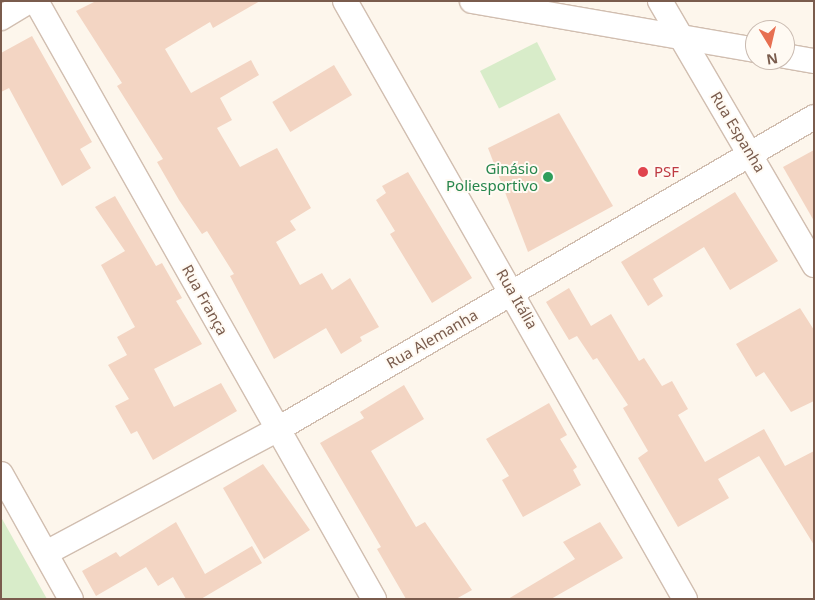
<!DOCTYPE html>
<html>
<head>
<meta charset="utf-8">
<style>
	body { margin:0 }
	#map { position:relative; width:815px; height:600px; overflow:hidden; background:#fdf6ec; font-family:"Noto Sans",sans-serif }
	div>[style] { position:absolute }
	.green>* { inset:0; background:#d8ecc9; transform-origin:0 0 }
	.building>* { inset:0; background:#f3d5c3; transform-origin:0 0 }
	.roads { filter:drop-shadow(1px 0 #d1beb0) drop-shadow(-1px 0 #d1beb0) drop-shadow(0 1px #d1beb0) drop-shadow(0 -1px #d1beb0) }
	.minor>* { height:24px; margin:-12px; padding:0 12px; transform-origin:12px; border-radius:12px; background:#fff }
	.dots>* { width:14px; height:14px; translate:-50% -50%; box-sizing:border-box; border:2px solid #fffaf3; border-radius:50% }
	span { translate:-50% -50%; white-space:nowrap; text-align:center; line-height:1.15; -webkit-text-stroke:4px #fffaf3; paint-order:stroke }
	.street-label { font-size:15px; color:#7a5c4d }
	.leisure-label { font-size:15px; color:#27864d }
	.right { translate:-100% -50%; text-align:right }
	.health-label { font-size:15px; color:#be3a42 }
	.left { translate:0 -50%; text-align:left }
	.frame { position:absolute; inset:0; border:2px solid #7a5c4d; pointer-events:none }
	.north { position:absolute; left:745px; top:20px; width:50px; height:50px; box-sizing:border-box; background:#fffaf3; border:1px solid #cabbb1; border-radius:50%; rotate:171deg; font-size:14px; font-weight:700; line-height:20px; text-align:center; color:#7a5c4d }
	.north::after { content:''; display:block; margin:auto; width:18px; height:22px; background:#e76f51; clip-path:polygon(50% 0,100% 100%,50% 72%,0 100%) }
</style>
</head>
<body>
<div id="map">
	<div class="green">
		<div style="left:537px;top:42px;width:42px;height:64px;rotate:63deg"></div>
		<div style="clip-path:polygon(1px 517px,47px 599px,1px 599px)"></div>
	</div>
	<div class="building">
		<div style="clip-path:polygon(96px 1px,260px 1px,213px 28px,210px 22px,165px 49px,191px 93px,251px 60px,259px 75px,220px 98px,232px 120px,217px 128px,240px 167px,277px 148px,311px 208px,290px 221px,296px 230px,276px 242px,300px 285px,322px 273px,332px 290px,350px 278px,379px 327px,360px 337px,362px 341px,341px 354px,326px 328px,274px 359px,230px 276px,234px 274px,207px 231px,202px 234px,179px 200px,157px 162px,163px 159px,117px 86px,122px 83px,76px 11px)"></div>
		<div style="clip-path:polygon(32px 36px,92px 142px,80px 149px,91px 168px,62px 186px,9px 88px,1px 92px,1px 53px)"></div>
		<div style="left:334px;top:65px;width:35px;height:72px;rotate:59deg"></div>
		<div style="clip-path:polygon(559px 113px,613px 206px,528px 252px,488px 148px)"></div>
		<div style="clip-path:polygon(814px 150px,814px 221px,783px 167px)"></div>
		<div style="clip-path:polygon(408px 172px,472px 278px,432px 303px,390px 234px,395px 231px,376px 200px,386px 193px,382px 186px)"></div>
		<div style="clip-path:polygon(735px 192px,778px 261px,730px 290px,704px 247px,653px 279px,663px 296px,648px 306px,621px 262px)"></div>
		<div style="clip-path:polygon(115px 196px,156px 266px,162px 263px,182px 298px,176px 301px,202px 344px,154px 369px,174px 407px,221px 383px,237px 411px,153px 460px,137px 431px,131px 434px,115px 406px,129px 399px,108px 365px,127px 355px,117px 337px,135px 327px,101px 265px,125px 251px,95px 207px)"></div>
		<div style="clip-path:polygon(569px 288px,591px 326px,611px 314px,639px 361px,644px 358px,662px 386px,672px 381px,688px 409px,678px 415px,705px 462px,764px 429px,785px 466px,814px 451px,814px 545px,759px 456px,718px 479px,729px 498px,678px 527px,638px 458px,648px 451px,623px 408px,628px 405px,597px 358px,593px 360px,577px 336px,569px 340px,546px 302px)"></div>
		<div style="clip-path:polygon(800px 308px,814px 330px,814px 401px,791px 412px,764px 372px,756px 377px,736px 344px)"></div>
		<div style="clip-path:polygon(404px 385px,424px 419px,371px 451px,416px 527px,425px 522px,472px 590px,456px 599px,406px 599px,377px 549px,381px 547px,320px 443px,364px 418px,360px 412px)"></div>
		<div style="clip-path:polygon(549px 403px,567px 435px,560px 439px,577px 467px,573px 470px,581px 485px,523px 517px,502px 480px,509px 476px,486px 439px)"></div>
		<div style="clip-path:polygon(263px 464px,310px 530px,264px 559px,223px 488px)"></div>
		<div style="clip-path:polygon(176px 522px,205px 574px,252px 546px,262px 563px,201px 599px,186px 599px,173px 577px,158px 586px,146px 567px,96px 596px,82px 571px,116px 552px,120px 557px)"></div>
		<div style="clip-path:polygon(600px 522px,623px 558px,551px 599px,508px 599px,575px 559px,563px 542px)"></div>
	</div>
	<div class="roads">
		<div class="minor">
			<div style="left:36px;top:1px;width:687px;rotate:60.52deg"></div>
			<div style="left:345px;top:1px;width:688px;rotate:60.38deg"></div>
			<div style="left:472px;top:1px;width:287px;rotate:9.8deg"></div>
			<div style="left:660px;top:1px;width:306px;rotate:59.7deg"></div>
			<div style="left:1px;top:18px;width:33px;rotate:-31deg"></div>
			<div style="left:785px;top:56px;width:29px;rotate:10deg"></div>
			<div style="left:1px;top:474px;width:143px;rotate:60.8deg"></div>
			<div style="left:46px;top:553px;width:263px;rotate:-28.1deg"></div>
			<div style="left:278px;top:429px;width:620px;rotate:-30.2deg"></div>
		</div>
	</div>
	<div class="dots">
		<div style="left:643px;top:172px;background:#e0444e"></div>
		<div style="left:548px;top:177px;background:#2e9e5b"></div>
	</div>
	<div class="street-label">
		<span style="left:738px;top:132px;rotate:59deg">Rua Espanha</span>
		<span style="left:517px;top:299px;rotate:60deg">Rua Itália</span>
		<span style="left:205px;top:300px;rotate:61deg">Rua França</span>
		<span style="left:432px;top:339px;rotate:-30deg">Rua Alemanha</span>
	</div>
	<div class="leisure-label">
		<span class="right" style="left:538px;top:177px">Ginásio<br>Poliesportivo</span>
	</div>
	<div class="health-label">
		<span class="left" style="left:654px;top:172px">PSF</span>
	</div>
	<div class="frame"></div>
	<div class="north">N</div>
</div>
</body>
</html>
